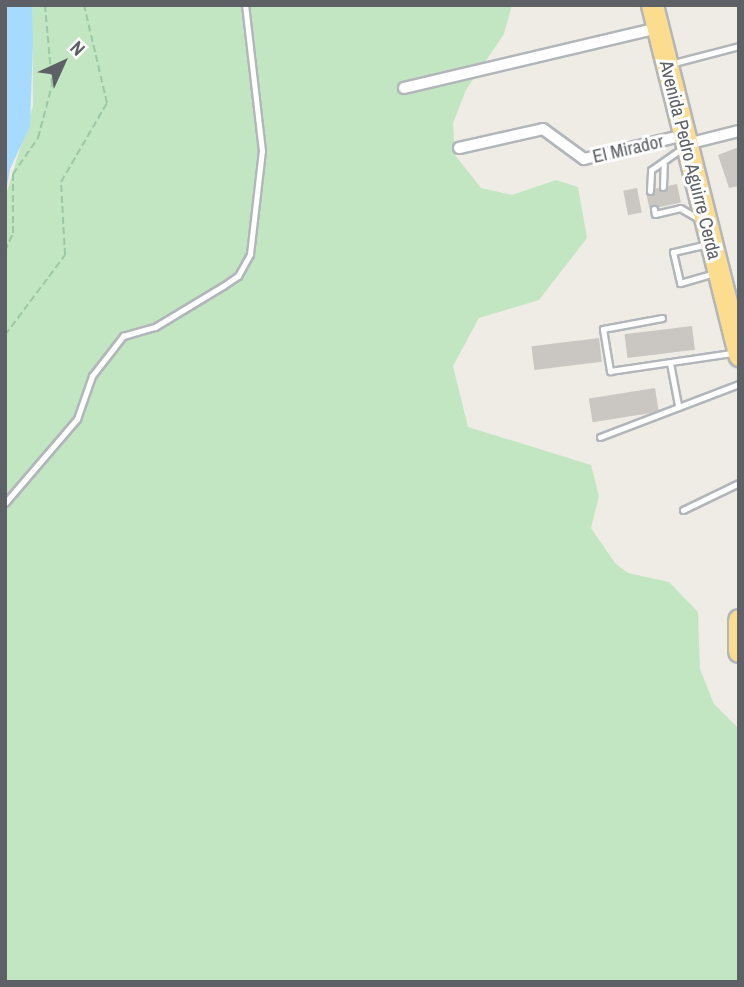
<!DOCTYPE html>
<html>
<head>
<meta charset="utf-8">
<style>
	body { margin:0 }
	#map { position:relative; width:744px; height:987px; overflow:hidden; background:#efece5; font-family:"Archivo Narrow",sans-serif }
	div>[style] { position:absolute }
	.green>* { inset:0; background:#c3e6c2 }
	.water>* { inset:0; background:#a6dafe }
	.building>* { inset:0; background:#cac7c2; transform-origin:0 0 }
	.path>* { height:2px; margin-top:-1px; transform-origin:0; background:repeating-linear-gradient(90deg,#9bc7a6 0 7px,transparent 0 10.5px) }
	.roads { filter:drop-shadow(2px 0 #b2b6ba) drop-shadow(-2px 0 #b2b6ba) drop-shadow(0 2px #b2b6ba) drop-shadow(0 -2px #b2b6ba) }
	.lane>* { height:5px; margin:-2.5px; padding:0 2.5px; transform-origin:2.5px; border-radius:2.5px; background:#fff }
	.street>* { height:10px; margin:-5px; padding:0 5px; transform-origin:5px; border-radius:5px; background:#fff }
	.highway>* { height:21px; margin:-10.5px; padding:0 10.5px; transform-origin:10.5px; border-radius:10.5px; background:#fcdd8f }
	span { translate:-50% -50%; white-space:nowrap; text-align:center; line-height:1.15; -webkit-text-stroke:6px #fff; paint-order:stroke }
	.street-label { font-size:19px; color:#5d6165 }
	.frame { position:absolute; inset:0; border:7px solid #5d6165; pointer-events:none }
	.north { position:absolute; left:28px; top:28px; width:70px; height:70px; -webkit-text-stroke:5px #fff; paint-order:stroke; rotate:45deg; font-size:19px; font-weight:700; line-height:28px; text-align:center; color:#5d6165 }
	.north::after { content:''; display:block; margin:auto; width:24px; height:32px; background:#5d6165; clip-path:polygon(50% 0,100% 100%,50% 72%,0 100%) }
</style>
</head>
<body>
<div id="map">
	<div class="green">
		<div style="clip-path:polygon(32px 5px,512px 5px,504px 34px,466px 90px,453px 123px,455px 155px,481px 188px,512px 195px,556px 180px,578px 187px,587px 238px,539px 300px,479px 318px,453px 366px,468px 427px,591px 465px,599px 496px,591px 528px,615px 563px,628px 573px,669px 582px,698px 612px,700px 669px,714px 704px,739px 729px,739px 982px,5px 982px,5px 198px,33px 106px)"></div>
	</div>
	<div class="water">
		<div style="clip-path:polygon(5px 5px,32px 5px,33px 40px,30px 126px,10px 169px,5px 198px)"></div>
	</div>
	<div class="building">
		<div style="clip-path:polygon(739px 147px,739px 186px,729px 188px,718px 155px)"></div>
		<div style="left:677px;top:184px;width:19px;height:32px;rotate:78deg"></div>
		<div style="left:637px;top:188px;width:25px;height:14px;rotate:79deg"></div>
		<div style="left:692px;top:326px;width:24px;height:68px;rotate:83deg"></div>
		<div style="left:599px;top:338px;width:24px;height:68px;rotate:83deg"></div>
		<div style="left:655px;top:388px;width:24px;height:67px;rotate:81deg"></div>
	</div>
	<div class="path">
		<div style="left:5px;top:251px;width:20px;rotate:-66deg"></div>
		<div style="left:13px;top:233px;width:59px;rotate:-90deg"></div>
		<div style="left:13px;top:174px;width:44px;rotate:-55.2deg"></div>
		<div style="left:38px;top:138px;width:55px;rotate:-75.2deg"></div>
		<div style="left:52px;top:85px;width:80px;rotate:-95deg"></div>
		<div style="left:5px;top:335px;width:100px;rotate:-53.1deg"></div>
		<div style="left:65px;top:255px;width:73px;rotate:-93.1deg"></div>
		<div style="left:61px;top:182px;width:91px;rotate:-59.8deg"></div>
		<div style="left:107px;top:103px;width:101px;rotate:-103.2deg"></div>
	</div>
	<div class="roads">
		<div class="lane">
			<div style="left:670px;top:64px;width:71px;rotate:-14.6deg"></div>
			<div style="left:663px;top:187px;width:23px;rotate:-88deg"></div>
			<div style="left:650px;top:191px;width:21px;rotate:-87deg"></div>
			<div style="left:651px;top:170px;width:38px;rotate:-35deg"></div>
			<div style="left:654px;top:209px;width:5px;rotate:79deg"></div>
			<div style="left:655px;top:214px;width:26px;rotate:-13deg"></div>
			<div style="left:680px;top:208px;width:22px;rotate:30deg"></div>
			<div style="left:708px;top:244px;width:36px;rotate:167deg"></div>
			<div style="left:673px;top:252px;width:32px;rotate:77deg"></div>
			<div style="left:680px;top:283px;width:33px;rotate:-16deg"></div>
			<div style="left:662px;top:318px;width:60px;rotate:169.4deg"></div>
			<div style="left:603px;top:329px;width:43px;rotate:80.5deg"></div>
			<div style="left:610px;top:371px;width:123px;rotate:-8.4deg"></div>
			<div style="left:670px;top:363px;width:43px;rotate:79.2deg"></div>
			<div style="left:600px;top:437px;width:149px;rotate:-20.9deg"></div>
			<div style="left:5px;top:503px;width:111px;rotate:-49.4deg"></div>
			<div style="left:77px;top:419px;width:46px;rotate:-70.8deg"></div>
			<div style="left:92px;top:376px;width:51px;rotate:-52.2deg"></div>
			<div style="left:123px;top:336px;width:33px;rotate:-16deg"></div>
			<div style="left:155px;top:327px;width:79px;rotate:-31.1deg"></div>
			<div style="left:223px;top:286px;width:18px;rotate:-34deg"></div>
			<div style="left:238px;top:276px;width:25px;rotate:-61deg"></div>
			<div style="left:250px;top:254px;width:104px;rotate:-83.4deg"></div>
			<div style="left:262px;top:151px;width:147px;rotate:-96.6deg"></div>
			<div style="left:683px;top:510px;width:62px;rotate:-25.7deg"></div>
		</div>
		<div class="street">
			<div style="left:404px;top:88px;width:261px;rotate:-13.3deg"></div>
			<div style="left:687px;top:144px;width:54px;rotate:-14deg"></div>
			<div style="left:459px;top:148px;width:86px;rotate:-12.7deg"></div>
			<div style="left:543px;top:129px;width:51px;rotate:36.2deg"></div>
			<div style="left:584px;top:159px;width:104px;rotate:-13.4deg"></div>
		</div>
		<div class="highway">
			<div style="left:652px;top:5px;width:361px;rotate:76deg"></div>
			<div style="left:739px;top:620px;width:31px;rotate:90deg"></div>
		</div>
	</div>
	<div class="street-label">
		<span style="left:628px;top:149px;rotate:-13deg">El Mirador</span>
		<span style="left:690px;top:160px;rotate:76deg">Avenida Pedro Aguirre Cerda</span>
	</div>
	<div class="frame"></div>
	<div class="north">N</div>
</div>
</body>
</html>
